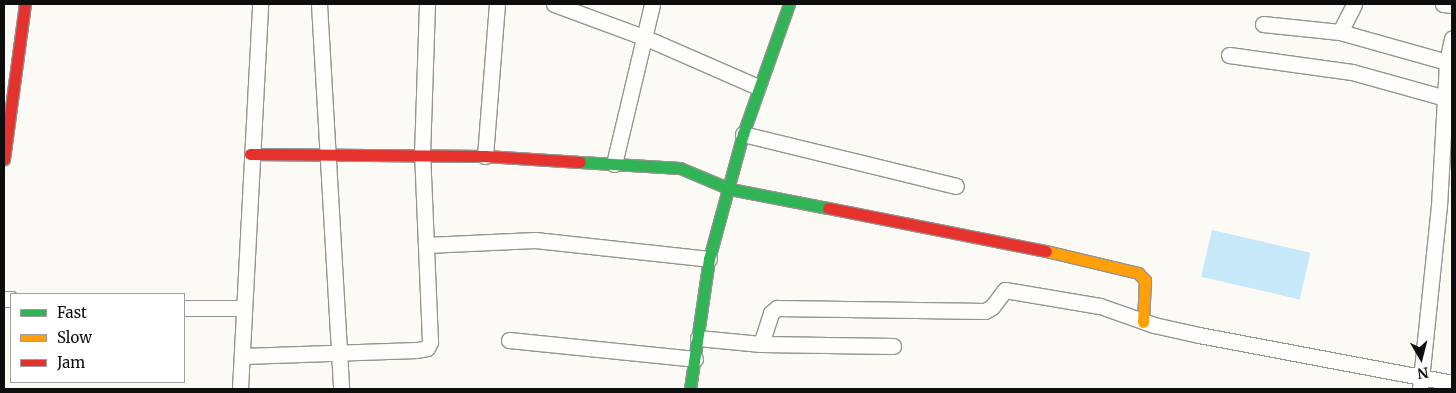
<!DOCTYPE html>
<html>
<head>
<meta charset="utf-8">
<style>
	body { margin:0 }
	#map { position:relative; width:1456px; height:393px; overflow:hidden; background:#fcfaf4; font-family:Merriweather,serif }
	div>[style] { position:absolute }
	.water>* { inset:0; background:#c6e8f9; transform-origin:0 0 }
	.roads { filter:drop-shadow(1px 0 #959492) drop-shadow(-1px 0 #959492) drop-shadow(0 1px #959492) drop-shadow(0 -1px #959492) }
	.street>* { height:15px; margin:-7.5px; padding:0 7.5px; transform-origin:7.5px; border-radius:7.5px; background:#fffefd }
	.fast>* { height:11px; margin:-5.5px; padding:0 5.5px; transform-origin:5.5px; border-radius:5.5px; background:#30b455 }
	.slow>* { height:11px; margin:-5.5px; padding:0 5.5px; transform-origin:5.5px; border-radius:5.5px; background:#ff9f0a }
	.jam>* { height:11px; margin:-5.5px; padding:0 5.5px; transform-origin:5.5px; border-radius:5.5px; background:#e5322d }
	span { translate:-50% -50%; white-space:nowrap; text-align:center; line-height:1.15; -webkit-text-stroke:5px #fff; paint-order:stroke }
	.frame { position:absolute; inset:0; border:5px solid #0e0e0e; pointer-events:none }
	.legend { position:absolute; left:10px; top:293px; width:175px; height:90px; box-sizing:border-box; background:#fff; border:1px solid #9f9f9f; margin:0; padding:6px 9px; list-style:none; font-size:15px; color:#0e0e0e }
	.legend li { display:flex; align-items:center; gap:10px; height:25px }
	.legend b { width:25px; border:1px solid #9f9f9f }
	.north { position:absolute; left:1396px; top:333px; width:50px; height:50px; -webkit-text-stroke:4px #fff; paint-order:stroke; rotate:172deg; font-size:14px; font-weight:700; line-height:20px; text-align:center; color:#0e0e0e }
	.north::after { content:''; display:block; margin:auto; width:18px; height:22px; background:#0e0e0e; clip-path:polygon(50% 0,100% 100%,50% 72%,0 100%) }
</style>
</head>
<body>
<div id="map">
	<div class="water">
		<div style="left:1212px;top:230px;width:101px;height:48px;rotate:13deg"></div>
	</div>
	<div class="roads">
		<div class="street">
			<div style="left:319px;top:4px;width:386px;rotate:86.7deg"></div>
			<div style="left:554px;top:4px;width:98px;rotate:20.3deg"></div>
			<div style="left:646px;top:38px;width:122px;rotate:23.6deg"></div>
			<div style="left:1443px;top:4px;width:9px;rotate:6deg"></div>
			<div style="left:1263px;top:24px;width:77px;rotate:5.9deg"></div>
			<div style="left:1340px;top:32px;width:111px;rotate:15.7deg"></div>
			<div style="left:1340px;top:32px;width:31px;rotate:-63deg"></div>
			<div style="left:1229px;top:55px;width:124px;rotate:7.9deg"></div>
			<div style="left:1352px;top:72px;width:97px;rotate:15.6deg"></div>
			<div style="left:743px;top:134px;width:219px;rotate:13.7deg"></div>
			<div style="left:485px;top:156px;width:152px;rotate:-85.5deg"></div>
			<div style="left:614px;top:164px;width:164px;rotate:-76.6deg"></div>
			<div style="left:426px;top:245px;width:109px;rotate:-2.6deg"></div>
			<div style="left:535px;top:240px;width:175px;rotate:6.2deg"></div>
			<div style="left:4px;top:299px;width:7px"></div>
			<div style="left:184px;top:308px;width:59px"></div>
			<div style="left:698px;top:338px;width:63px;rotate:5.4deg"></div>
			<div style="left:761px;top:344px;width:33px;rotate:-72deg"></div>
			<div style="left:771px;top:313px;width:8px;rotate:-40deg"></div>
			<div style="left:777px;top:308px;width:208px;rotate:0.8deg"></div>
			<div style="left:985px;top:311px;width:8px;rotate:-30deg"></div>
			<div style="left:992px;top:307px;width:21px;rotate:-53deg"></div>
			<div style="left:1005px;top:290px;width:96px;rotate:9.6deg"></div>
			<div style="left:1100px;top:306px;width:57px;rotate:19.4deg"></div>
			<div style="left:1154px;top:325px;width:46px;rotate:12.5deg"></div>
			<div style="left:1199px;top:335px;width:258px;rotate:10.7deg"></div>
			<div style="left:509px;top:340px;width:187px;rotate:5.8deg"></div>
			<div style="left:761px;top:344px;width:132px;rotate:0.9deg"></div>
			<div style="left:243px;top:356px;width:174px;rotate:-2deg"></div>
			<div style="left:417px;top:350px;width:10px;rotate:-11deg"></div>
			<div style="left:427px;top:348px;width:7px;rotate:-63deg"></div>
			<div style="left:430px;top:342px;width:187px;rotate:-92.4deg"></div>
			<div style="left:422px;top:155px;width:151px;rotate:-88.1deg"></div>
			<div style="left:240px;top:389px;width:386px;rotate:-87deg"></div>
			<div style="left:1420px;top:389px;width:184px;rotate:-84.1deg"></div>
			<div style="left:1439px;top:206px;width:144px;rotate:-86.8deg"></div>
			<div style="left:1447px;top:62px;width:24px;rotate:-78deg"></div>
		</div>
		<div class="fast">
			<div style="left:580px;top:162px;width:100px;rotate:3.4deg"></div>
			<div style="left:680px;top:168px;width:54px;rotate:22.8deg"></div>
			<div style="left:730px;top:189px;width:100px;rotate:11deg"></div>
			<div style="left:690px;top:389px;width:131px;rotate:-81.7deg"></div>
			<div style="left:709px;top:259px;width:130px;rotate:-74.8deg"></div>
			<div style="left:743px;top:134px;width:138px;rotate:-70.5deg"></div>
		</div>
		<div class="slow">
			<div style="left:1046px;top:251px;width:95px;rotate:13.4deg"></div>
			<div style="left:1138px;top:273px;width:10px;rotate:45deg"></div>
			<div style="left:1145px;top:280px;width:42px;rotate:92.7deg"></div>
		</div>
		<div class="jam">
			<div style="left:250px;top:154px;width:235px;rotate:0.5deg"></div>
			<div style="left:485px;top:156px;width:95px;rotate:3.6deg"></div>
			<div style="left:4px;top:159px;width:156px;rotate:-82.3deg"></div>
			<div style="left:828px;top:208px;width:222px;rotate:11.2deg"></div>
		</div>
	</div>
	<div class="frame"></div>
	<ul class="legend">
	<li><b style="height:6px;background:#30b455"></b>Fast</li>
	<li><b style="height:6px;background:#ff9f0a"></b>Slow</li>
	<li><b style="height:6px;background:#e5322d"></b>Jam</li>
	</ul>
	<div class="north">N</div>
</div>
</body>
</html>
